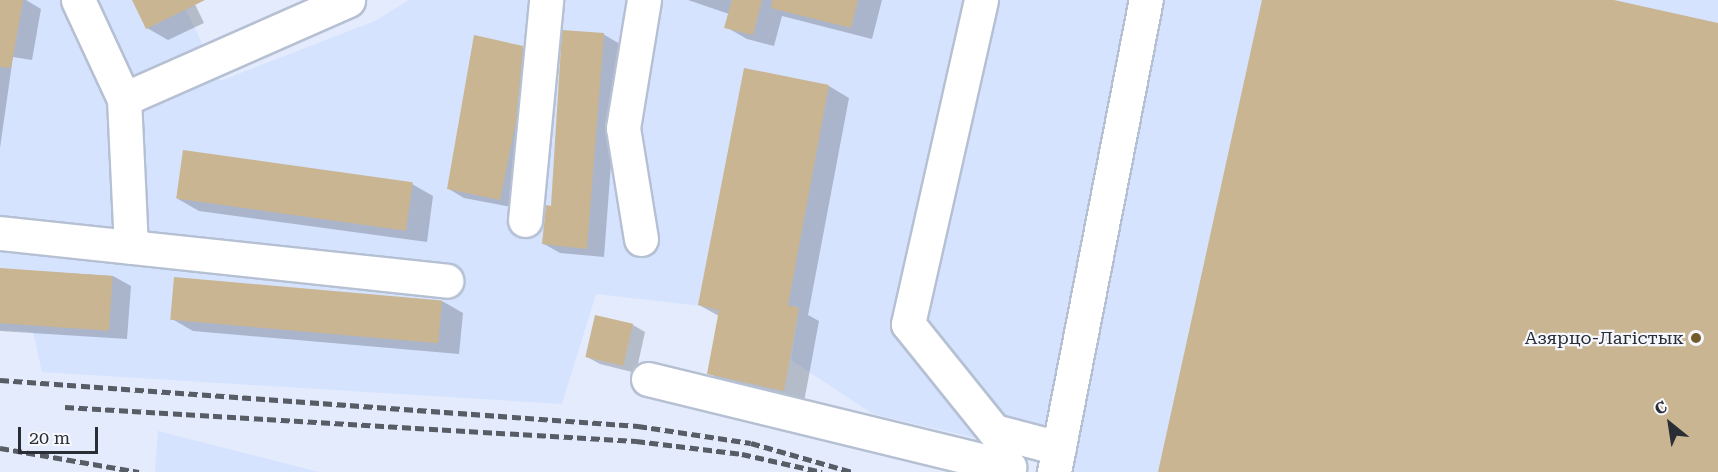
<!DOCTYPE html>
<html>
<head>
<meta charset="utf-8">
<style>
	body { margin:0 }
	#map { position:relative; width:1718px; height:472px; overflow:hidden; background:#e3ebfc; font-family:"Roboto Serif",serif }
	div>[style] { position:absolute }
	.built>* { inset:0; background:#d5e3fe }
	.shadow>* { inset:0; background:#0003 }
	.building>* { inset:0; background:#c9b592; transform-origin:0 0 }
	.roads { filter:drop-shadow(2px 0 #b6c0d3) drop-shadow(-2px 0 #b6c0d3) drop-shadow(0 2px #b6c0d3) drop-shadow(0 -2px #b6c0d3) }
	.minor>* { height:33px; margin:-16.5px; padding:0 16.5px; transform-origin:16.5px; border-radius:16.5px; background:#fff }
	.rail>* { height:4.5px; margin-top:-2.25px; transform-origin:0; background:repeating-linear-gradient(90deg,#575c65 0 9px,transparent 0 13.5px) }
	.dots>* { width:16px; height:16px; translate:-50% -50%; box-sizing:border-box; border:3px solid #f6f8fd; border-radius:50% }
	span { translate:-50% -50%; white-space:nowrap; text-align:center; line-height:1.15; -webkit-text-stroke:4.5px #f6f8fd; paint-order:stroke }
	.poi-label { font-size:18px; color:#292d34 }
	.right { translate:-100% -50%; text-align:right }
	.north { position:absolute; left:1640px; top:394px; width:60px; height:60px; -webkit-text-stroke:4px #f6f8fd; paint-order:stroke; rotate:330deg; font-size:16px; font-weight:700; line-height:24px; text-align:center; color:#292d34 }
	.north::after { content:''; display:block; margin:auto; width:21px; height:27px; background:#292d34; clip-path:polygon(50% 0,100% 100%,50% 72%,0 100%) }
	.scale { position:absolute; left:18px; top:427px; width:80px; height:27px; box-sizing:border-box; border:3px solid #292d34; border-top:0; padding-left:8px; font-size:18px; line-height:21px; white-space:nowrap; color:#292d34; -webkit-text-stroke:4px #f6f8fd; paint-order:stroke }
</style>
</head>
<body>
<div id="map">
	<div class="built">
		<div style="clip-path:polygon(0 0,181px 0,220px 81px,375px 21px,409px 0,1718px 0,1718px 472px,1038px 472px,1044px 454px,873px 414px,791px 360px,799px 307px,788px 306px,738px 316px,702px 306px,596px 294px,562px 404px,42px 372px,33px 332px,0 330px)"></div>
		<div style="clip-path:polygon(158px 431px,319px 472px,155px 472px)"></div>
	</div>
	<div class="shadow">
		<div style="clip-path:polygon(0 0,26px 0,41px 9px,32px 60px,13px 57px,0 148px)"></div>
		<div style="clip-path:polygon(134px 0,193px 0,204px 23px,168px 40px,147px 28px)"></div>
		<div style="clip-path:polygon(688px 0,882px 0,872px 39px,782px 16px,774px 46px,747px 39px,726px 27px,729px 14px)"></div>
		<div style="clip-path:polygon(603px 34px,620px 44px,604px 257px,560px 253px,544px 244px)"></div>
		<div style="clip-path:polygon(522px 48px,538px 57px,516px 208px,464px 198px,449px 189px)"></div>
		<div style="clip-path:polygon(829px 86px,849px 98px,808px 315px,819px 321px,804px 402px,729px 385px,709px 373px,719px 316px,699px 305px)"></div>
		<div style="clip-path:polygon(412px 184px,433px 196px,427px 242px,199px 211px,178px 199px)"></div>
		<div style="clip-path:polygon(0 269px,113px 276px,131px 286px,127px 339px,0 331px)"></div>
		<div style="clip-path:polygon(442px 301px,463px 313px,459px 354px,193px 331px,172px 319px)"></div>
		<div style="clip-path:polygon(633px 325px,645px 332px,636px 373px,600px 364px,587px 357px)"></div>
	</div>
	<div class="building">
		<div style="clip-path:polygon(0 0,23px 0,11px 68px,0 67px)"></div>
		<div style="clip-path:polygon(132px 0,205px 0,146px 29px)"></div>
		<div style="clip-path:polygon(732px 0,762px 0,753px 35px,724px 28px)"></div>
		<div style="clip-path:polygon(772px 0,858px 0,851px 28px,771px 8px)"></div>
		<div style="clip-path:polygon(1262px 0,1614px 0,1718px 23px,1718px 472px,1158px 472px)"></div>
		<div style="clip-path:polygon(562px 30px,604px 33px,587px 249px,542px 244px,546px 205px,551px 206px)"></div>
		<div style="clip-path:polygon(474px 35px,523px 46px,516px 121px,500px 200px,447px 189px)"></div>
		<div style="clip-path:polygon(744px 68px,829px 85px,788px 305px,799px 308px,784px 391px,707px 374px,719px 310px,698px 305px)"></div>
		<div style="left:183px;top:150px;width:232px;height:49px;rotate:8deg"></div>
		<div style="left:0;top:268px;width:113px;height:55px;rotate:4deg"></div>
		<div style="left:174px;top:277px;width:269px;height:43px;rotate:5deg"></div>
		<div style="left:595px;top:315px;width:39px;height:43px;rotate:13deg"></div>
	</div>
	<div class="roads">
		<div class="minor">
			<div style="left:78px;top:0;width:109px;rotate:65.1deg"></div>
			<div style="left:124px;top:99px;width:245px;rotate:-23.8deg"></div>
			<div style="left:981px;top:0;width:332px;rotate:102.7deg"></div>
			<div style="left:908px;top:324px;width:137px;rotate:51.2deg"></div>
			<div style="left:994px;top:431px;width:67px;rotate:14.7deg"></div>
			<div style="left:124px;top:99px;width:148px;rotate:87.3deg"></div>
			<div style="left:525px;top:220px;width:221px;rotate:-84.5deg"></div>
			<div style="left:0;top:233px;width:449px;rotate:6.1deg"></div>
			<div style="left:641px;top:239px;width:112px;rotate:-99.2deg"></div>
			<div style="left:623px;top:128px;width:130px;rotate:-80.7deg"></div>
			<div style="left:648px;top:379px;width:372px;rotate:13.7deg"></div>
			<div style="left:1009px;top:467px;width:5px;rotate:101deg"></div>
			<div style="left:1054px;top:472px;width:481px;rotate:-79deg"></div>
		</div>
	</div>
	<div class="rail">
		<div style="left:0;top:380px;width:640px;rotate:4.12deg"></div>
		<div style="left:638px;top:426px;width:114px;rotate:8.6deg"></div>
		<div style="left:751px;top:443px;width:105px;rotate:16deg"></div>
		<div style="left:65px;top:407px;width:572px;rotate:3.41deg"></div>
		<div style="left:636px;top:441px;width:107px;rotate:7deg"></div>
		<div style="left:742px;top:454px;width:82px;rotate:12.7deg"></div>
		<div style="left:0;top:448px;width:141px;rotate:9.8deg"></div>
	</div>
	<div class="dots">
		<div style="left:1696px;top:338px;background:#745b2c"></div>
	</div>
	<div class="poi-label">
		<span class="right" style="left:1684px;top:338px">Азярцо-Лагістык</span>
	</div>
	<div class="north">С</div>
	<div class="scale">20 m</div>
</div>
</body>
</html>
